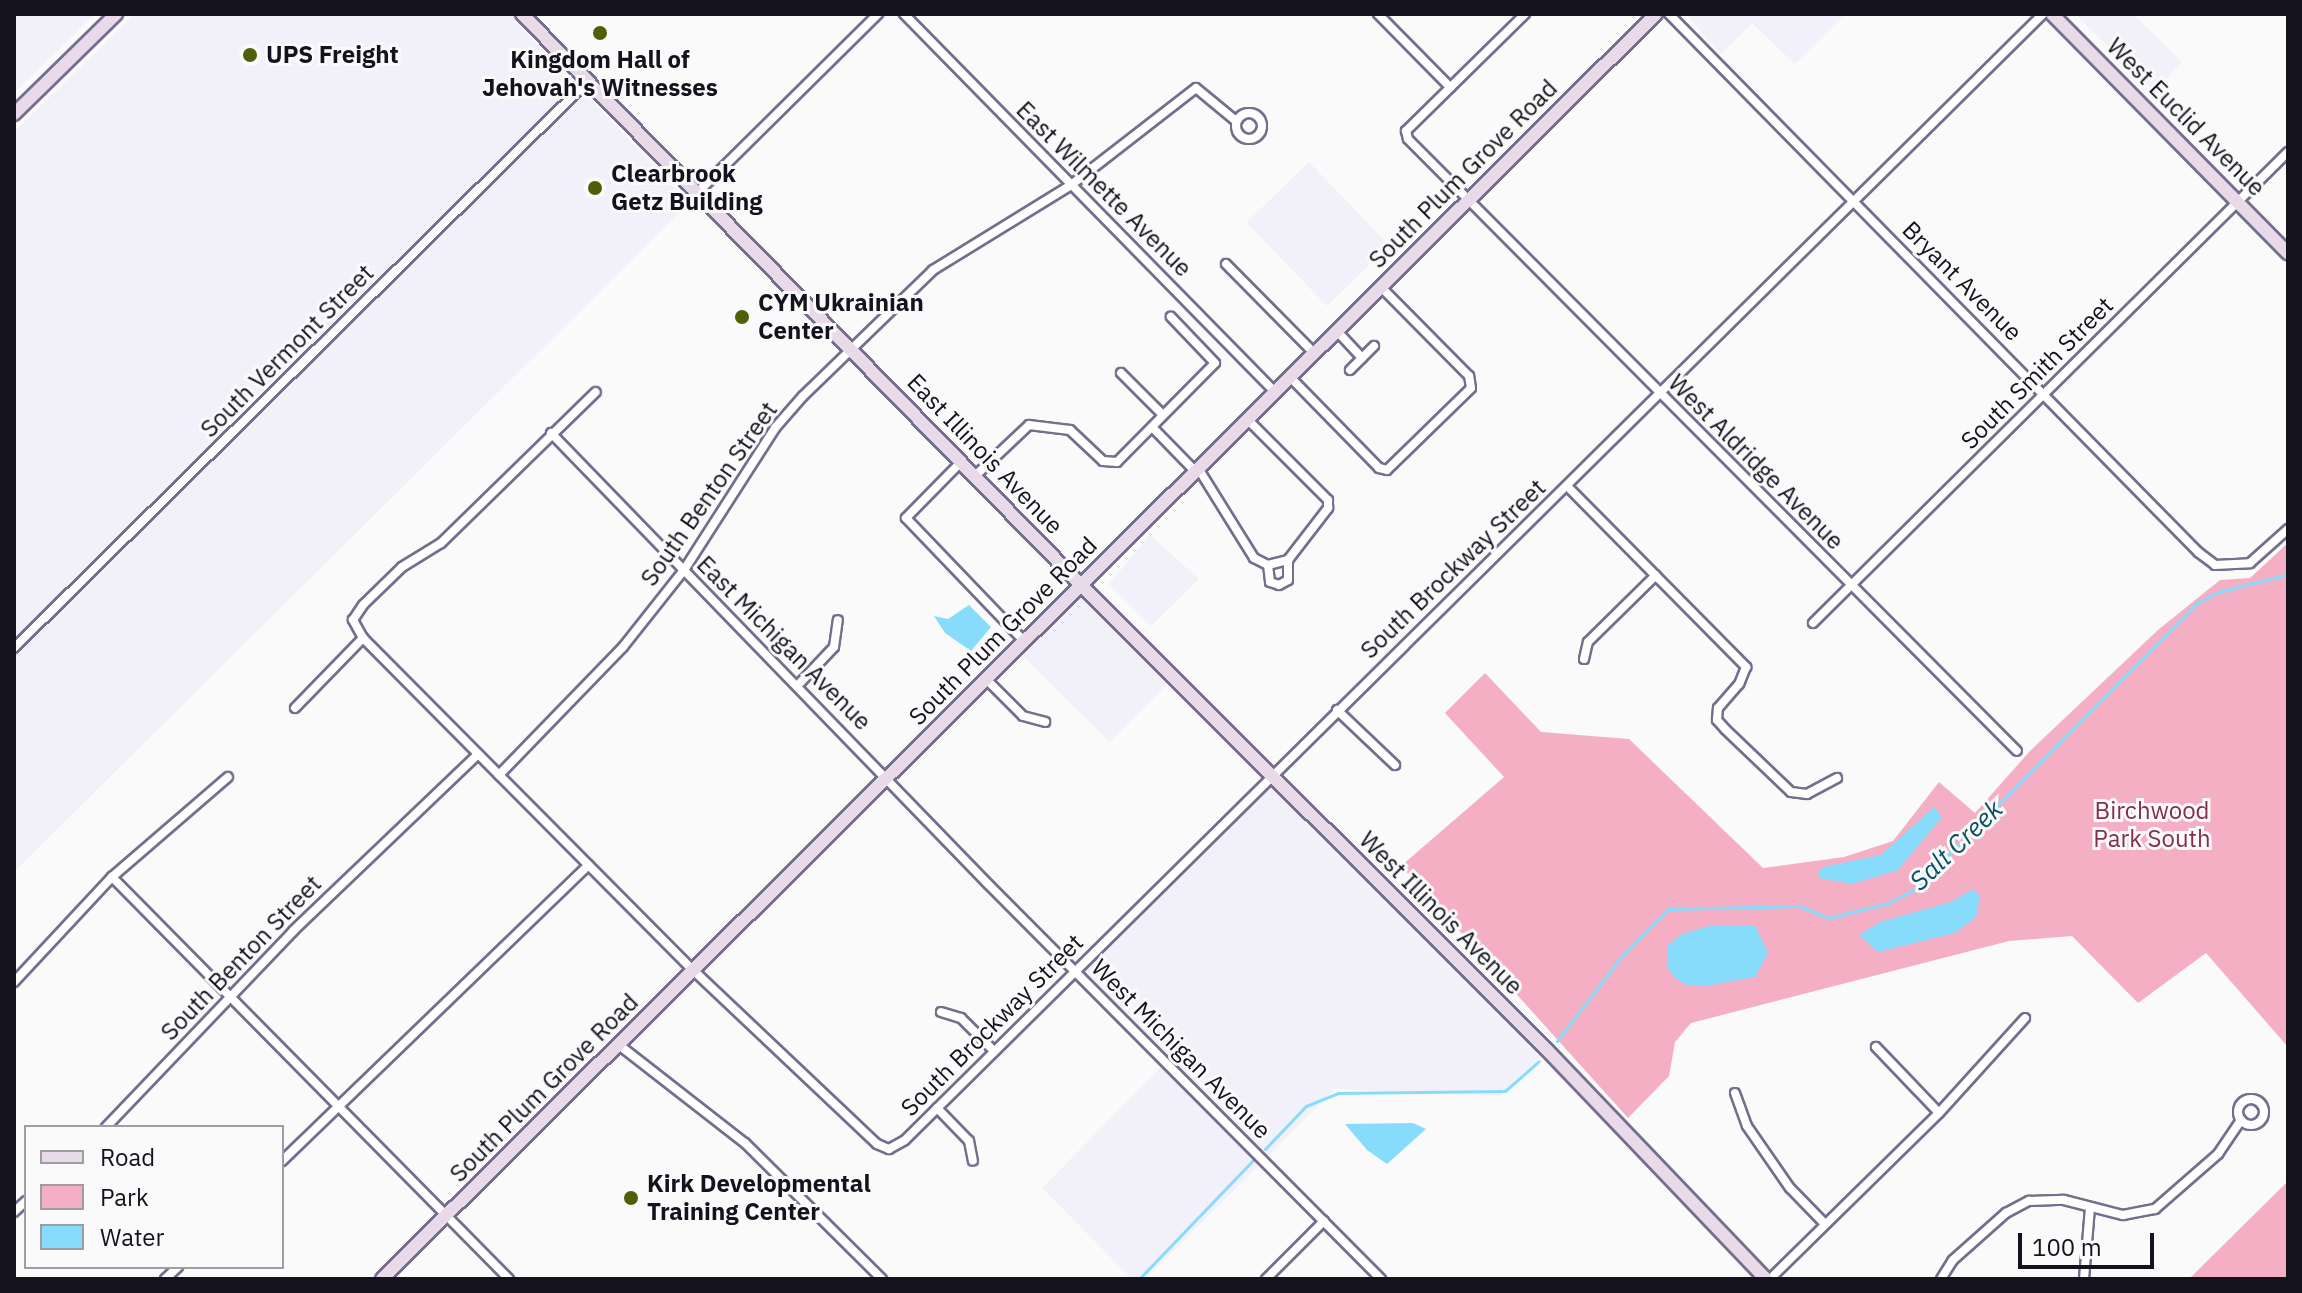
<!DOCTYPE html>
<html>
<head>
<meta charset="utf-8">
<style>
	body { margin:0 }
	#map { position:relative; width:2302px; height:1293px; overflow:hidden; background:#fafafa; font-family:"IBM Plex Sans",sans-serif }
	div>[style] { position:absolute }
	.built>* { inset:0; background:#f2f1f9; transform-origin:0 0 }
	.green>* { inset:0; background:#f4afc4 }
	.water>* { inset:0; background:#87dcfb }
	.stream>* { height:3px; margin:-1.5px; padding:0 1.5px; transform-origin:1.5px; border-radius:1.5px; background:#87dcfb }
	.roads { filter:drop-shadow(2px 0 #736f8c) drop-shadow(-2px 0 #736f8c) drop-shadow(0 2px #736f8c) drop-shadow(0 -2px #736f8c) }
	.minor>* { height:8px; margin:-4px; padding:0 4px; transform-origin:4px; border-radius:4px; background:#fff }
	.minor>.ring { margin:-4px; padding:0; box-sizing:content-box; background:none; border:8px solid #fff; border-radius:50% }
	.secondary>* { height:12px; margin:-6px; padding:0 6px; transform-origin:6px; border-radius:6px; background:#e9daea }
	.dots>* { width:22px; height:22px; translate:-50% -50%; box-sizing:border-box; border:4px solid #fafafa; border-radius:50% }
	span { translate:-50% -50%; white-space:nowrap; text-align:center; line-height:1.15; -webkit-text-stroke:6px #fafafa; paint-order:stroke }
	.poi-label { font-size:24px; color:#14121d; font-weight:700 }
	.left { translate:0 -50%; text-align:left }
	.street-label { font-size:24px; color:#14121d }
	.park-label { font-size:24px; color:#842e4f }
	.water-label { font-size:26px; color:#045065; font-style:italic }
	.frame { position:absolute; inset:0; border:16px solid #14121d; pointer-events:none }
	.legend { position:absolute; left:24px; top:1125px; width:260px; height:144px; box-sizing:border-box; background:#fafafa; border:2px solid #9e9da2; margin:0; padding:10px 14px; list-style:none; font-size:24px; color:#14121d }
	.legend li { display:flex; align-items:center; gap:16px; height:40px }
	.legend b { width:40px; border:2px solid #9e9da2 }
	.scale { position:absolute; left:2018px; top:1233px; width:136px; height:36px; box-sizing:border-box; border:4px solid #14121d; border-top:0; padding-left:10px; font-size:24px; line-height:28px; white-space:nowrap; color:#14121d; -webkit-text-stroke:6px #fafafa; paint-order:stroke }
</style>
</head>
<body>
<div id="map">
	<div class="built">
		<div style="clip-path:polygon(14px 14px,95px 14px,14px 93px)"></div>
		<div style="clip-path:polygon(134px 14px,509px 14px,689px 203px,14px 872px,14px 132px)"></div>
		<div style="clip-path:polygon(1686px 14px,1845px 14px,1795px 64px,1752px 23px,1721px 54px)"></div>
		<div style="clip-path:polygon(2075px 14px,2133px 14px,2182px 62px,2154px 92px)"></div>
		<div style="left:1309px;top:162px;width:116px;height:87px;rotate:46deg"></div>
		<div style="clip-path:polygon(1150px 535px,1199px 579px,1151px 626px,1109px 584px)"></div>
		<div style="left:1079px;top:583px;width:134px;height:91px;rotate:45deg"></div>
		<div style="clip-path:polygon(1271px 775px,1547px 1050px,1501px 1096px,1335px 1089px,1145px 1279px,1132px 1279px,1042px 1188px,1166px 1062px,1074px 972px)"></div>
	</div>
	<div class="green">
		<div style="clip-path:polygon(2288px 543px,2288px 1047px,2206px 953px,2138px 1003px,2072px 936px,2009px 941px,1691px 1023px,1675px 1042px,1669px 1076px,1628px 1118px,1401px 866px,1504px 777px,1445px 713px,1485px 673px,1541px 732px,1629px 739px,1763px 868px,1844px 857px,1893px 841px,1939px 782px,1975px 813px,2030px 751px,2158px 630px,2220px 580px,2250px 578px)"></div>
		<div style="clip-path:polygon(2288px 1181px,2288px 1279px,2189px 1279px)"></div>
	</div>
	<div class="water">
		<div style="clip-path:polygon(969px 605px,991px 627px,971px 651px,945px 633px,934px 616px,948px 619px)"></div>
		<div style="clip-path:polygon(1934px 807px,1942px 817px,1898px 870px,1852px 884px,1819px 878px,1818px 871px,1827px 866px,1881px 855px)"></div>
		<div style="clip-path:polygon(1973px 889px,1980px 896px,1976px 917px,1955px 933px,1878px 952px,1859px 935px,1880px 922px,1951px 902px)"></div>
		<div style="clip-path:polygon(1713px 925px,1755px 925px,1768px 953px,1755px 977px,1705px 986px,1688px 986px,1674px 977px,1667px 967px,1667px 946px,1682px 934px)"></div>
		<div style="clip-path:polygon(1413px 1123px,1426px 1129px,1387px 1164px,1367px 1150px,1345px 1124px)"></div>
	</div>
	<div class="stream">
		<div style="left:1557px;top:1041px;width:106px;rotate:-52.7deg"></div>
		<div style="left:1621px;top:957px;width:67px;rotate:-45.6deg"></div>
		<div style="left:1668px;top:909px;width:131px;rotate:-1.3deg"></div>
		<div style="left:1799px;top:906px;width:31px;rotate:22deg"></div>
		<div style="left:1828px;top:918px;width:62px;rotate:-14deg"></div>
		<div style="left:1888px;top:903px;width:29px;rotate:-27deg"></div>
		<div style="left:1914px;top:890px;width:403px;rotate:-45.4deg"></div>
		<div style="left:2197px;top:603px;width:24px;rotate:-28deg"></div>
		<div style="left:2218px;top:592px;width:72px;rotate:-14.4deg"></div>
		<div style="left:1265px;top:1149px;width:59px;rotate:-46.4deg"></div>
		<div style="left:1306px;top:1106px;width:35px;rotate:-22deg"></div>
		<div style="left:1338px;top:1093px;width:167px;rotate:-0.7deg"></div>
		<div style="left:1505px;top:1091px;width:45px;rotate:-41.4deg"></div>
		<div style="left:1139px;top:1279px;width:166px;rotate:-46.2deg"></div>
	</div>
	<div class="roads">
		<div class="minor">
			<div style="left:904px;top:14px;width:530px;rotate:45.54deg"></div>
			<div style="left:1378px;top:14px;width:103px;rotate:45.4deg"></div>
			<div style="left:1525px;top:14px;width:167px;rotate:135.5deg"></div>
			<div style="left:1406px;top:131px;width:8px;rotate:76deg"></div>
			<div style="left:1408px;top:139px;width:863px;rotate:45.14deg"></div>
			<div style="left:1669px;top:14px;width:755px;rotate:45.48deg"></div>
			<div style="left:2198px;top:552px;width:21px;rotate:37deg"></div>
			<div style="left:2215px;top:565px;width:35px;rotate:-3deg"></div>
			<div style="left:2250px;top:563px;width:51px;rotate:-41.8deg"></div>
			<div class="ring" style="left:1236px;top:113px;width:18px;height:18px"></div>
			<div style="left:697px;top:193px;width:255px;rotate:-44.7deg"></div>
			<div style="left:1226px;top:264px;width:125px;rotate:45.3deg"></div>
			<div style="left:1336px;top:330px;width:38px;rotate:47deg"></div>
			<div style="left:1362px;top:358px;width:17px;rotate:135deg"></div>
			<div style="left:1362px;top:358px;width:17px;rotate:-45deg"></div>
			<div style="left:1121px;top:373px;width:59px;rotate:45deg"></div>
			<div style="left:1290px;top:377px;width:127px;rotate:45.6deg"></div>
			<div style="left:1379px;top:468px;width:8px;rotate:14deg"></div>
			<div style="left:1387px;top:470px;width:117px;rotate:-44.3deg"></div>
			<div style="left:1471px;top:388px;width:12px;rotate:-99deg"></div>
			<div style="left:1469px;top:376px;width:127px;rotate:-134.7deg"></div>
			<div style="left:1152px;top:427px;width:62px;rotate:45.7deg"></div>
			<div style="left:551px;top:433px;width:629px;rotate:45.9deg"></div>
			<div style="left:989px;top:885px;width:556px;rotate:45.15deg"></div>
			<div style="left:962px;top:461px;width:80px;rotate:134.5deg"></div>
			<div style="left:906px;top:518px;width:169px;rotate:46.2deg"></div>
			<div style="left:1198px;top:468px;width:106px;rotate:58.1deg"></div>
			<div style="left:1254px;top:558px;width:16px;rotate:27deg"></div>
			<div style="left:1268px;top:565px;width:21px;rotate:-14deg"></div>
			<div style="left:1288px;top:560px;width:66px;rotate:-52.4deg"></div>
			<div style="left:1328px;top:508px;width:8px;rotate:-90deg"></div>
			<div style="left:1328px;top:500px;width:115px;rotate:-135deg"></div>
			<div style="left:976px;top:475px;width:73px;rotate:-43.3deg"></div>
			<div style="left:1029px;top:425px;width:41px;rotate:7deg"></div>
			<div style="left:1070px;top:430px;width:45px;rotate:43.2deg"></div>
			<div style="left:1103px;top:461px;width:14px;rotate:4deg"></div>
			<div style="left:1117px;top:462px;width:139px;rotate:-45.3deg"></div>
			<div style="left:1215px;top:363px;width:64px;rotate:-133.7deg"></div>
			<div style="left:1567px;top:486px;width:255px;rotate:45.3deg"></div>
			<div style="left:1746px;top:667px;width:18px;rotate:112deg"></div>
			<div style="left:1739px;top:684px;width:32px;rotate:131deg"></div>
			<div style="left:1718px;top:708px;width:12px;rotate:95deg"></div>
			<div style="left:1717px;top:720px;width:12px;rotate:48deg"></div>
			<div style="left:1725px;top:729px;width:91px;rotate:43.7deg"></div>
			<div style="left:1791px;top:792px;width:16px;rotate:7deg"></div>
			<div style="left:1807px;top:794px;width:34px;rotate:-28deg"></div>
			<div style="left:1268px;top:565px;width:17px;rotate:83deg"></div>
			<div style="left:1270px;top:582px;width:9px;rotate:18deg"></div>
			<div style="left:1279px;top:585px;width:10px;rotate:-29deg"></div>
			<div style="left:1288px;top:580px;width:20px;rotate:-90deg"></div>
			<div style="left:1813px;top:623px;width:669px;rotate:-44.76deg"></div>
			<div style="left:363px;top:638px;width:468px;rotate:45.2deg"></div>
			<div style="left:693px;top:970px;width:253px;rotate:43.4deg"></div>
			<div style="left:877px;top:1144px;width:13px;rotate:23deg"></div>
			<div style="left:889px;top:1149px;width:18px;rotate:-29deg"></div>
			<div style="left:905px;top:1140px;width:1601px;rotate:-44.7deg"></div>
			<div style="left:14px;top:648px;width:805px;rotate:-44.65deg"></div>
			<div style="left:1584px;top:659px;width:17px;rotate:-77deg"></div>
			<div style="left:1588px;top:642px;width:95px;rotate:-44.6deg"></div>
			<div style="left:986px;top:679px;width:52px;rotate:45deg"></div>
			<div style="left:1023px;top:716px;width:23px;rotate:15deg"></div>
			<div style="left:798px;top:685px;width:52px;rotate:-46.5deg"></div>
			<div style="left:834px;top:647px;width:27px;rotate:-82deg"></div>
			<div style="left:295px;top:708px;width:98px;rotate:-45.8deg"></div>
			<div style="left:363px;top:638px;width:21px;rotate:-119deg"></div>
			<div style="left:353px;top:620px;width:18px;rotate:-56deg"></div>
			<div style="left:363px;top:605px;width:54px;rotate:-44.3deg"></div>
			<div style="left:402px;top:567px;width:46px;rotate:-31.6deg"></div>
			<div style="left:441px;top:543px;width:216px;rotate:-44.3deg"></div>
			<div style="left:1337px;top:710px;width:80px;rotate:43.5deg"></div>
			<div style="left:499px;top:775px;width:178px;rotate:-45.9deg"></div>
			<div style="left:623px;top:647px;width:98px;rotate:-51.6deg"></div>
			<div style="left:684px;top:570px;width:169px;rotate:-57.3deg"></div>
			<div style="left:775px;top:428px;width:43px;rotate:-48.8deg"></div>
			<div style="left:803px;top:396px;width:181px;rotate:-44.1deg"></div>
			<div style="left:933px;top:270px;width:162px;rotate:-31.6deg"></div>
			<div style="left:1071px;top:185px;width:158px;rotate:-37.8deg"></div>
			<div style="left:1196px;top:88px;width:52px;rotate:39.5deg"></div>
			<div style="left:112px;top:877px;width:565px;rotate:45.36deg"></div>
			<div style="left:14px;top:982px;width:144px;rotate:-47deg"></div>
			<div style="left:112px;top:877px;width:153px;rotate:-40.8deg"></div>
			<div style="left:941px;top:1012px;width:21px;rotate:17deg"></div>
			<div style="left:961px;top:1018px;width:47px;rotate:45deg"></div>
			<div style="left:619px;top:1045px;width:160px;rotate:37.9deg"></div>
			<div style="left:745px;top:1143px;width:193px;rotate:44.8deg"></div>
			<div style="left:1876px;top:1047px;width:91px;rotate:46.3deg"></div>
			<div style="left:1735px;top:1093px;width:35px;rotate:70deg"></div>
			<div style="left:1747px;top:1126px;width:75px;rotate:55.3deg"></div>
			<div style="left:1790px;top:1188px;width:49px;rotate:45.8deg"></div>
			<div class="ring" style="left:2238px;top:1099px;width:18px;height:18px"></div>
			<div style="left:937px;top:1108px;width:46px;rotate:45.9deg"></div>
			<div style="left:969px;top:1141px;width:20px;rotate:79deg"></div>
			<div style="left:106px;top:1127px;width:271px;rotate:-46.3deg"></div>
			<div style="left:293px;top:931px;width:256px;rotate:-43.7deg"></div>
			<div style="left:282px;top:1161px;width:426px;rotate:-44deg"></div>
			<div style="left:14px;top:1212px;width:16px;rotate:-43deg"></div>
			<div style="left:165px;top:1279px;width:18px;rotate:-43deg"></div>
			<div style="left:1266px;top:1279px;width:82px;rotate:-45deg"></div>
			<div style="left:1770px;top:1279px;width:237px;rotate:-44.5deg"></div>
			<div style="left:1939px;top:1113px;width:128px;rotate:-47.8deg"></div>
			<div style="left:1941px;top:1279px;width:22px;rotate:-58deg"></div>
			<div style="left:1953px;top:1260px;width:71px;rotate:-41.6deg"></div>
			<div style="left:2006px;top:1213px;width:26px;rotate:-28deg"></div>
			<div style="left:2029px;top:1201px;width:35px;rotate:-2deg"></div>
			<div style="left:2064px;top:1200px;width:61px;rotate:14.3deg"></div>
			<div style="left:2123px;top:1215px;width:33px;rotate:-11deg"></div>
			<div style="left:2155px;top:1209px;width:84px;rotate:-41.1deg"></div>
			<div style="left:2218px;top:1154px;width:41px;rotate:-55.9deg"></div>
			<div style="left:2084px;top:1279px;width:72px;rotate:-85.2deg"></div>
		</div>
		<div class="secondary">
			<div style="left:522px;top:14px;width:796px;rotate:45.61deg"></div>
			<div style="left:1079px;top:583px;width:661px;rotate:44.94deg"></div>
			<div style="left:1547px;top:1050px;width:317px;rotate:46.3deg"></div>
			<div style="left:2052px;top:14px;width:336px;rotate:45.4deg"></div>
			<div style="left:14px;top:114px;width:143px;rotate:-44.4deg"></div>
			<div style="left:382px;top:1279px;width:1795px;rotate:-44.8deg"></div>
		</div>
	</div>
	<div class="dots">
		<div style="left:600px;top:33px;background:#4d6006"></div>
		<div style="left:250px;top:55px;background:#4d6006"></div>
		<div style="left:595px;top:188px;background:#4d6006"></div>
		<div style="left:742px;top:317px;background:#4d6006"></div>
		<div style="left:631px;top:1198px;background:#4d6006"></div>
	</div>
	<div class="poi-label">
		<span class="left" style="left:266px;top:55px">UPS Freight</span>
		<span style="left:600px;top:74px">Kingdom Hall of<br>Jehovah's Witnesses</span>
		<span class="left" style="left:611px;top:188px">Clearbrook<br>Getz Building</span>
		<span class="left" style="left:758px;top:317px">CYM Ukrainian<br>Center</span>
		<span class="left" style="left:647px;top:1198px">Kirk Developmental<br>Training Center</span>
	</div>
	<div class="street-label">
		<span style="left:2186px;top:117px;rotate:45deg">West Euclid Avenue</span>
		<span style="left:1463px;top:174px;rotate:-45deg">South Plum Grove Road</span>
		<span style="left:1104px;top:189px;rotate:45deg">East Wilmette Avenue</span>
		<span style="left:1962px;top:281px;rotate:45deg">Bryant Avenue</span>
		<span style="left:287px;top:351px;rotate:-45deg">South Vermont Street</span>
		<span style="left:2037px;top:373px;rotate:-45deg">South Smith Street</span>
		<span style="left:985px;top:454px;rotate:46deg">East Illinois Avenue</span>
		<span style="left:1756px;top:462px;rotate:45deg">West Aldridge Avenue</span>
		<span style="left:709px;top:494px;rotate:-55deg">South Benton Street</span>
		<span style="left:1453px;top:569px;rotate:-44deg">South Brockway Street</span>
		<span style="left:1003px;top:631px;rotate:-45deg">South Plum Grove Road</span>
		<span style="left:784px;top:643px;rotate:45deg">East Michigan Avenue</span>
		<span style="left:1441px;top:913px;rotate:45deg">West Illinois Avenue</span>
		<span style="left:241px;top:958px;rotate:-46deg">South Benton Street</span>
		<span style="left:992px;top:1025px;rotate:-45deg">South Brockway Street</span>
		<span style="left:1181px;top:1049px;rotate:45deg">West Michigan Avenue</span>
		<span style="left:544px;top:1088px;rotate:-45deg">South Plum Grove Road</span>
	</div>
	<div class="park-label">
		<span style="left:2152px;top:825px">Birchwood<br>Park South</span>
	</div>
	<div class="water-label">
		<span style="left:1956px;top:845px;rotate:-44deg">Salt Creek</span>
	</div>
	<div class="frame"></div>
	<ul class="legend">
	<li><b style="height:10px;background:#e9daea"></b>Road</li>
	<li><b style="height:22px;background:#f4afc4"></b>Park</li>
	<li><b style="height:22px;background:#87dcfb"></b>Water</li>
	</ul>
	<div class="scale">100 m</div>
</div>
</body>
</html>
